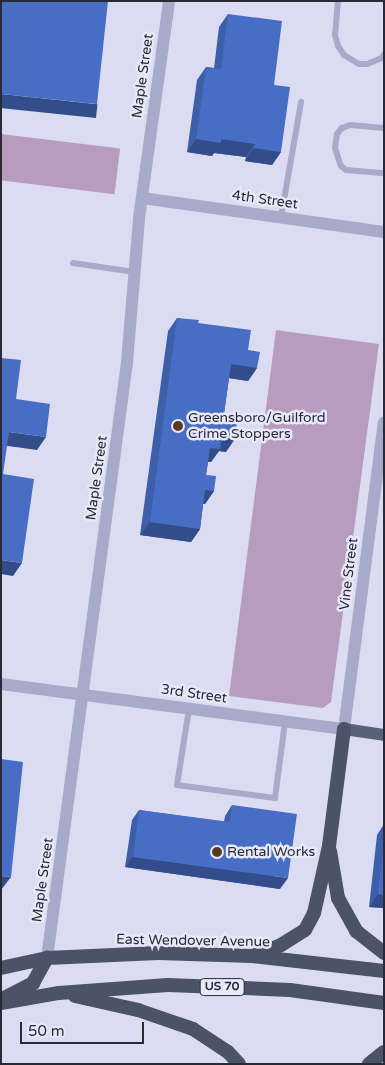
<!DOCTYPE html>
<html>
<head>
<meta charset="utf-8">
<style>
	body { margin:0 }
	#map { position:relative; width:385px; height:1065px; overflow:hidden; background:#dbdcf1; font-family:"Varela Round",sans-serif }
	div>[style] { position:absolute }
	.green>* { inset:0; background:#b89cc0; transform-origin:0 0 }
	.service>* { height:6px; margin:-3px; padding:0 3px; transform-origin:3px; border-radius:3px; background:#a7abc9 }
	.minor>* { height:12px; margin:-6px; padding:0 6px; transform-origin:6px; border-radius:6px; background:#a7abc9 }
	.tertiary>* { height:12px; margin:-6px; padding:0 6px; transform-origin:6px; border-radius:6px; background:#a7abc9 }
	.primary>* { height:12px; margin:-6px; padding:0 6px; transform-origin:6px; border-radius:6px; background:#596078 }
	.trunk>* { height:14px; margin:-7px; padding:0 7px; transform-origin:7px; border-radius:7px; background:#4c5268 }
	.wall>* { inset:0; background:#3d5fa9 }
	.shaded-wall>* { inset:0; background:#324d89; transform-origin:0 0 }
	.building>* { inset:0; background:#476ec4 }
	.dots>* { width:14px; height:14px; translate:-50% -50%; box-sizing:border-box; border:2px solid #e8e8f9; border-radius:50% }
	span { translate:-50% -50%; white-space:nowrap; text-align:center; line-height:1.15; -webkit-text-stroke:5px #e8e8f9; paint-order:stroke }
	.shield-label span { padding:1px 4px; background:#e8e8f9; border:1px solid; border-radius:4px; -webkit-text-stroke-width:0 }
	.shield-label { font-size:12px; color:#282b36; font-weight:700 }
	.street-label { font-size:14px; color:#282b36 }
	.poi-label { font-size:14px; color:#282b36 }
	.left { translate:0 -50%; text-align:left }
	.frame { position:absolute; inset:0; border:2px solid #282b36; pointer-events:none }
	.scale { position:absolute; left:20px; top:1022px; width:124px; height:22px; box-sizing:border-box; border:2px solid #282b36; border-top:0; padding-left:6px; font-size:15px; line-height:18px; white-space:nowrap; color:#282b36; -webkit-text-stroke:4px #e8e8f9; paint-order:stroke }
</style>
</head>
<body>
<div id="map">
	<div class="green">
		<div style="left:1px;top:134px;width:120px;height:46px;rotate:7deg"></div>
		<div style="clip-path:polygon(276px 330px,379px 344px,331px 702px,323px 708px,229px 696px)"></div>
	</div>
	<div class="service">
		<div style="left:338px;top:1px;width:34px;rotate:95deg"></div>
		<div style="left:335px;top:35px;width:11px;rotate:75deg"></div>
		<div style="left:338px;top:46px;width:11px;rotate:56deg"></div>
		<div style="left:344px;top:55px;width:17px;rotate:31deg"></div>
		<div style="left:359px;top:64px;width:8px"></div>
		<div style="left:367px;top:64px;width:16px;rotate:-22deg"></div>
		<div style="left:382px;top:58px;width:4px;rotate:-63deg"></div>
		<div style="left:384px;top:128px;width:34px;rotate:-175deg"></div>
		<div style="left:350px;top:125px;width:9px;rotate:159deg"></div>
		<div style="left:342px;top:128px;width:8px;rotate:130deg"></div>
		<div style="left:337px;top:134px;width:14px;rotate:98deg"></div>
		<div style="left:335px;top:148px;width:19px;rotate:72deg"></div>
		<div style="left:341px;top:166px;width:6px;rotate:39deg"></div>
		<div style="left:346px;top:170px;width:38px;rotate:5deg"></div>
		<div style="left:281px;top:217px;width:117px;rotate:-80.1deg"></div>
		<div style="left:73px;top:263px;width:62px;rotate:8.4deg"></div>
		<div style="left:189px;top:709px;width:77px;rotate:99deg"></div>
		<div style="left:177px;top:785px;width:99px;rotate:7.6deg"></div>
		<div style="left:275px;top:798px;width:77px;rotate:-82.5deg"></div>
	</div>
	<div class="minor">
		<div style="left:344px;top:729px;width:309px;rotate:-82.6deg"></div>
	</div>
	<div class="tertiary">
		<div style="left:142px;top:198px;width:244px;rotate:8deg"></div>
		<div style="left:1px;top:684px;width:346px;rotate:7.5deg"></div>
		<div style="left:47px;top:958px;width:601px;rotate:-82.35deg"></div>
		<div style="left:127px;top:362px;width:144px;rotate:-85.2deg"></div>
		<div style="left:139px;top:218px;width:219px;rotate:-82.1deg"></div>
	</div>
	<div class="primary">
		<div style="left:344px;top:729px;width:40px;rotate:8.5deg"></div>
	</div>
	<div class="trunk">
		<div style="left:330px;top:851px;width:48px;rotate:80.3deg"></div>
		<div style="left:338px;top:898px;width:38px;rotate:61deg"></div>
		<div style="left:356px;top:931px;width:36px;rotate:38deg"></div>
		<div style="left:255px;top:955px;width:28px;rotate:-21deg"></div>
		<div style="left:281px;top:945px;width:28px;rotate:-32deg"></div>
		<div style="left:305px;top:930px;width:19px;rotate:-62deg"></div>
		<div style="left:314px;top:913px;width:69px;rotate:-77.4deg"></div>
		<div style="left:329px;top:846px;width:118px;rotate:-82.7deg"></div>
		<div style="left:1px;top:968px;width:47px;rotate:-12.3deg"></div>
		<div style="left:47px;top:958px;width:111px;rotate:-2.6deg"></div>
		<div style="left:158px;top:953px;width:94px;rotate:1.8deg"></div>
		<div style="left:252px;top:956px;width:133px;rotate:6.5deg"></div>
		<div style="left:75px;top:996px;width:65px;rotate:12.5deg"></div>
		<div style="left:138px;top:1010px;width:58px;rotate:19.1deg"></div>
		<div style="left:193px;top:1029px;width:42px;rotate:33.3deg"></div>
		<div style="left:228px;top:1052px;width:16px;rotate:47deg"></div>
		<div style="left:4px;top:998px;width:33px;rotate:-27deg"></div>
		<div style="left:33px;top:983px;width:29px;rotate:-61deg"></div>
		<div style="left:1px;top:1003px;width:59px;rotate:-9.8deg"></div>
		<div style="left:59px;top:993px;width:109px;rotate:-4.2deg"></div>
		<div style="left:168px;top:985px;width:122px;rotate:2.3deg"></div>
		<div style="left:290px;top:990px;width:95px;rotate:7.9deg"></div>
		<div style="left:369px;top:1064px;width:19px;rotate:-39deg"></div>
	</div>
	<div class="wall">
		<div style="clip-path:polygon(228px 14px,274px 85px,281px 152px,272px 165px,245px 161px,246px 157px,214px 153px,212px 156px,187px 152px,197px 80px,206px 67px,214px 68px,219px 27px)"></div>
		<div style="clip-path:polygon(177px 318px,198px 323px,248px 350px,257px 368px,248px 381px,229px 378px,223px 421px,226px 452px,219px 451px,211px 462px,208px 462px,206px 475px,214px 491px,205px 504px,203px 504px,200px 529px,191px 542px,140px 535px,168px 331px)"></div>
		<div style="clip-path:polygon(232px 805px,280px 889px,125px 867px,132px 820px,139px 810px,224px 822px,225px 816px)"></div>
		<div style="clip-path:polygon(384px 824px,384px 908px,369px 907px,377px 835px)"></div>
	</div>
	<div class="shaded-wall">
		<div style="left:1px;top:94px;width:97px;height:14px;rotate:6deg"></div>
		<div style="clip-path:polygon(196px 139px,221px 139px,255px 144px,246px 157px,214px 153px,212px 156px,187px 152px)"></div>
		<div style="clip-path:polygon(254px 148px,281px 152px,272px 165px,245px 161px)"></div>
		<div style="clip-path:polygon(231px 364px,257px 368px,248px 381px,222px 377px)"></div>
		<div style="clip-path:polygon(9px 432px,46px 437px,37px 450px,1px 445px)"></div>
		<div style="clip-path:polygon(222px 437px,235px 439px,226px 452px,219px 451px,211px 462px,201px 461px,210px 448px)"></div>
		<div style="clip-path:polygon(205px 490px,214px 491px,205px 504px,196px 503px)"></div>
		<div style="clip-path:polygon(150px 522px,200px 529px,191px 542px,140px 535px)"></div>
		<div style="clip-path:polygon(1px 560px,22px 563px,13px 576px,1px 574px)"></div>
		<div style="clip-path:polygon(133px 857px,288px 878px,280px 889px,125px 867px)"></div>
		<div style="clip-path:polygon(1px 876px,11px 877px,1px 890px)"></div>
		<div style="clip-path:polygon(378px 894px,384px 895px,384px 908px,369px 907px)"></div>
	</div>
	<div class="building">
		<div style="clip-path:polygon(1px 1px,108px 1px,97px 104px,1px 94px)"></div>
		<div style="clip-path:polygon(228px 14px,282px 21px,274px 85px,290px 87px,281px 152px,254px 148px,255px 144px,221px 139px,221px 143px,196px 139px,206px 67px,221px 69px)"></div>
		<div style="clip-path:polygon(177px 318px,199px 320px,198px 323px,251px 330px,248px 350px,260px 352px,257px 368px,231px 364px,223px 421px,237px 423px,235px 439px,222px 437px,220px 449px,210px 448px,206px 475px,216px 476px,214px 491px,205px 490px,200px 529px,150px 522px)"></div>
		<div style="clip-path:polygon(1px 358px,21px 360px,16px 399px,50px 404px,46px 437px,9px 432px,3px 474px,34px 479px,22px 563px,1px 560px)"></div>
		<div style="clip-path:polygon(1px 759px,23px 762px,11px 877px,1px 876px)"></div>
		<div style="clip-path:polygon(232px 805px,297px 814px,288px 878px,133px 857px,139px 810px,230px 822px)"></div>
		<div style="clip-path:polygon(384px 841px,384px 895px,378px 894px)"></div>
	</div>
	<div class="dots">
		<div style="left:178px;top:426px;background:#573b1e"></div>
		<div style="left:217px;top:852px;background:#573b1e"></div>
	</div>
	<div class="shield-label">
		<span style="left:222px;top:987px">US 70</span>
	</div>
	<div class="street-label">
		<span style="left:143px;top:76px;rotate:-82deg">Maple Street</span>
		<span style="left:265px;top:200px;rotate:8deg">4th Street</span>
		<span style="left:97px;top:478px;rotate:-82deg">Maple Street</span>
		<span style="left:349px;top:574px;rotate:-83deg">Vine Street</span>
		<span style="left:194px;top:694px;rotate:8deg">3rd Street</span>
		<span style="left:43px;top:880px;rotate:-82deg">Maple Street</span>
		<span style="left:193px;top:941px;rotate:1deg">East Wendover Avenue</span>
	</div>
	<div class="poi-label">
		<span class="left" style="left:188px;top:426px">Greensboro/Guilford<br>Crime Stoppers</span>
		<span class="left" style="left:227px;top:852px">Rental Works</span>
	</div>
	<div class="frame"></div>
	<div class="scale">50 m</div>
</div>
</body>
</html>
